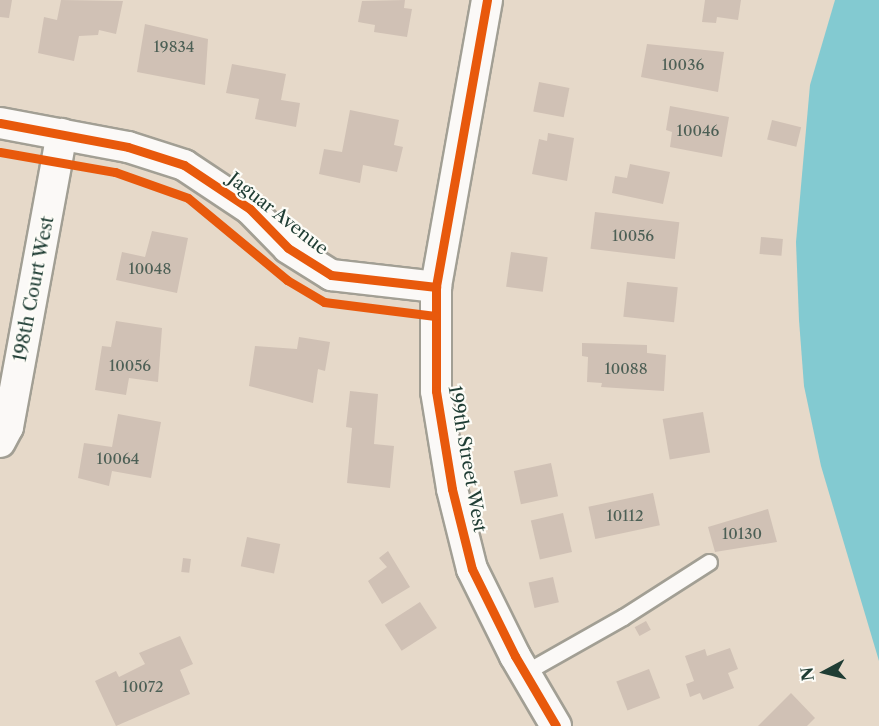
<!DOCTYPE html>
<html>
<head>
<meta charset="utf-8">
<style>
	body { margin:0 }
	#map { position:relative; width:879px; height:726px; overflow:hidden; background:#e6d9c9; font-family:"Libre Caslon Text",serif }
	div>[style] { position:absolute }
	.water>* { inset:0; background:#83cad1 }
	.building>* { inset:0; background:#d0c1b5; transform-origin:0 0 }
	.roads { filter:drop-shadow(2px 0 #a29f94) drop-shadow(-2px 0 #a29f94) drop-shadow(0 2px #a29f94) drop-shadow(0 -2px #a29f94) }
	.lane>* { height:15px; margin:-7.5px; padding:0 7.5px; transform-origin:7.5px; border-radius:7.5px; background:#fbf9f7 }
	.street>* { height:30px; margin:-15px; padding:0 15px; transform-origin:15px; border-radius:15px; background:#fbf9f7 }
	.cycleway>* { height:9px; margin:-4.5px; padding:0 4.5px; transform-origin:4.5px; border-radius:4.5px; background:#e8590c }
	span { translate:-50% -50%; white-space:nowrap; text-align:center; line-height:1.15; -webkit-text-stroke:4.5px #fdfcf7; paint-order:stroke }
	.number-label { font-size:15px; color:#4c5f55 }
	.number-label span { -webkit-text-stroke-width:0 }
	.street-label { font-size:18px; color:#1f3d34 }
	.north { position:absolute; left:795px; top:642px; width:60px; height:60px; -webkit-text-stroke:4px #fdfcf7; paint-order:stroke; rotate:263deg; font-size:16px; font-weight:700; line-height:24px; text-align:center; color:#1f3d34 }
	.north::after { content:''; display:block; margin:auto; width:21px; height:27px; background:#1f3d34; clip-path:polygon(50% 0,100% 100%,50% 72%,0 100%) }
</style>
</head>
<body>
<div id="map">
	<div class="water">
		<div style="clip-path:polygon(835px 0,879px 0,879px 661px,821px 466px,804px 386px,799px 320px,796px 242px,810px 85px)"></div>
	</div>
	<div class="building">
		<div style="clip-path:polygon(0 0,12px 0,9px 18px,0 17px)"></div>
		<div style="clip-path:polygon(61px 0,123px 1px,116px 34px,99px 30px,98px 35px,79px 36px,74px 61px,38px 53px,44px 17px,57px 20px)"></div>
		<div style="clip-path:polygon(405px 0,404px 8px,412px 9px,407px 37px,374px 32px,375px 25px,358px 22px,362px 1px)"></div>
		<div style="clip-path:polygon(705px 0,741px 0,738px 20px,717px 17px,716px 23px,702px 22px)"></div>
		<div style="clip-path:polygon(145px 24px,208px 39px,205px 85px,137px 72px)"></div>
		<div style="clip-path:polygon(647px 44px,724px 52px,718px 92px,641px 77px)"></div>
		<div style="clip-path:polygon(232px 64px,286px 74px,281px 100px,300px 103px,296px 127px,255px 119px,259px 99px,226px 93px)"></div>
		<div style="left:539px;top:82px;width:31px;height:30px;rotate:11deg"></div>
		<div style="clip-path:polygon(670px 106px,729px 117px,722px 157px,670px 147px,672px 132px,666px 130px)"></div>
		<div style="clip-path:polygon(350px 110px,399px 120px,394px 145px,403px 147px,397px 172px,363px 165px,360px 183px,319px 174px,324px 149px,342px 152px)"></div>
		<div style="left:772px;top:120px;width:30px;height:20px;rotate:14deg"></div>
		<div style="clip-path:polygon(548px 133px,574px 138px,567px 181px,532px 174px,539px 139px,547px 141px)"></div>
		<div style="clip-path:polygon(630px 164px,670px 172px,663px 204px,612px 193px,615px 176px,627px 178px)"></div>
		<div style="left:595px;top:212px;width:85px;height:37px;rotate:7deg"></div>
		<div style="clip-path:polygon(152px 231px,188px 238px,177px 293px,116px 280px,122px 252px,145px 257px)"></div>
		<div style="left:761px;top:237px;width:22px;height:17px;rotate:5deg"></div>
		<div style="left:511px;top:252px;width:37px;height:35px;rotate:8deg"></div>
		<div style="left:627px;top:282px;width:51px;height:35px;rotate:6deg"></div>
		<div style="clip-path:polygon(116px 321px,162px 328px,158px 382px,129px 378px,126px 395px,95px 390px,102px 346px,111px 347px)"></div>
		<div style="clip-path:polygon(299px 337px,330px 342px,325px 371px,318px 369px,313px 403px,249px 386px,255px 346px,297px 349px)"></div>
		<div style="clip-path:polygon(582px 343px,647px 345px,647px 353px,666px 355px,664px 391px,601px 387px,602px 383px,587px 382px,588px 357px,582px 356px)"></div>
		<div style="clip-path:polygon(350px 391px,378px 394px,374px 444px,394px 446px,390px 488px,347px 483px,352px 428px,346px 427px)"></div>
		<div style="left:703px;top:412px;width:41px;height:41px;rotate:80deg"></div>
		<div style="clip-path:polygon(118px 414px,161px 422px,151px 478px,112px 471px,109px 486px,78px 478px,84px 443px,112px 447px)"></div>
		<div style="left:551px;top:463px;width:34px;height:38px;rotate:78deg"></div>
		<div style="left:653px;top:493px;width:33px;height:66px;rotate:78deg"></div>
		<div style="clip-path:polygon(768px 509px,777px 542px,715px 552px,708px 527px)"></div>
		<div style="left:563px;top:513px;width:40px;height:33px;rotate:77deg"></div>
		<div style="left:247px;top:537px;width:34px;height:30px;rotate:12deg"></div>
		<div style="clip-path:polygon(388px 551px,410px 587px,382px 604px,368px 581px,387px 567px,379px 558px)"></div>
		<div style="left:183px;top:558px;width:8px;height:14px;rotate:7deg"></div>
		<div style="left:553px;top:577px;width:26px;height:25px;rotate:77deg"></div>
		<div style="left:420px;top:602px;width:31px;height:42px;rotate:57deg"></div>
		<div style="left:646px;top:621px;width:10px;height:13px;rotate:61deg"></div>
		<div style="clip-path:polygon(180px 636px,193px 664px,180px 670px,190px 694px,116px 726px,95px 681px,116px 671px,119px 677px,145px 664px,139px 653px)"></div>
		<div style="clip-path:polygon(730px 648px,738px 669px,728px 673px,734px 688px,703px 700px,700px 693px,690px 697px,686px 684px,694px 681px,685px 656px,705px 649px,707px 656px)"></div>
		<div style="left:649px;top:669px;width:31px;height:35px;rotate:69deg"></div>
		<div style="clip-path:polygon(791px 693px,815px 718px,807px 726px,758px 726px)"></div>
	</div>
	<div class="roads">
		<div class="lane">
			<div style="left:524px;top:673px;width:114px;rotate:-29.5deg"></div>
			<div style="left:623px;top:617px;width:102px;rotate:-32.6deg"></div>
		</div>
		<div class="street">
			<div style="left:487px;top:0;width:291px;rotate:100.1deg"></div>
			<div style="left:436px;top:287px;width:104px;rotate:90deg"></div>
			<div style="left:436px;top:391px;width:99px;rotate:80.7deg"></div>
			<div style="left:452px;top:489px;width:82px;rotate:76deg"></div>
			<div style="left:472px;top:569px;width:97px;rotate:63.7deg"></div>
			<div style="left:515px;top:656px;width:81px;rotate:59.6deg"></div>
			<div style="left:0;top:123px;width:130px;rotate:10.6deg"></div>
			<div style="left:128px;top:147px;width:59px;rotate:17.8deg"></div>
			<div style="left:184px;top:165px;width:79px;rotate:33.7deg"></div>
			<div style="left:250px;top:209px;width:54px;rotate:45.7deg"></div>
			<div style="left:288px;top:248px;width:51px;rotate:32.1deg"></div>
			<div style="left:331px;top:275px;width:106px;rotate:6.5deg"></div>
			<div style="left:0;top:442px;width:17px;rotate:-62deg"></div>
			<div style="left:8px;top:427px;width:298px;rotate:-79.6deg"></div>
		</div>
	</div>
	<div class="cycleway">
		<div style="left:487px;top:0;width:291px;rotate:100.1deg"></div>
		<div style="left:436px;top:287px;width:104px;rotate:90deg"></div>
		<div style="left:436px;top:391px;width:99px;rotate:80.7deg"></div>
		<div style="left:452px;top:489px;width:82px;rotate:76deg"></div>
		<div style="left:472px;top:569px;width:97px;rotate:63.7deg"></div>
		<div style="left:515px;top:656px;width:81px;rotate:59.6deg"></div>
		<div style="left:0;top:123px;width:130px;rotate:10.6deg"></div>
		<div style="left:128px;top:147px;width:59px;rotate:17.8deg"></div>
		<div style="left:184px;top:165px;width:79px;rotate:33.7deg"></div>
		<div style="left:250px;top:209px;width:54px;rotate:45.7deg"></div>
		<div style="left:288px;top:248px;width:51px;rotate:32.1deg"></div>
		<div style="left:331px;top:275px;width:106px;rotate:6.5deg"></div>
		<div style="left:0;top:152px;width:117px;rotate:9.9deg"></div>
		<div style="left:115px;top:172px;width:77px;rotate:19.6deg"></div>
		<div style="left:188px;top:198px;width:129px;rotate:39.6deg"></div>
		<div style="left:287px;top:280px;width:43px;rotate:30.7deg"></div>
		<div style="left:324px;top:302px;width:112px;rotate:7.2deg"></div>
	</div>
	<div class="number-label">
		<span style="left:174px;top:47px">19834</span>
		<span style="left:683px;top:65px">10036</span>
		<span style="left:698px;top:131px">10046</span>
		<span style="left:633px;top:236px">10056</span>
		<span style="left:150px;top:269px">10048</span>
		<span style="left:130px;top:366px">10056</span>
		<span style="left:626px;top:369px">10088</span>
		<span style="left:118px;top:459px">10064</span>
		<span style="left:625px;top:516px">10112</span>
		<span style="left:742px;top:534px">10130</span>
		<span style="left:143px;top:687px">10072</span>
	</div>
	<div class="street-label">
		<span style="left:278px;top:214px;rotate:38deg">Jaguar Avenue</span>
		<span style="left:34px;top:289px;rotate:-79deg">198th Court West</span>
		<span style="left:467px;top:459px;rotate:80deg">199th Street West</span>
	</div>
	<div class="north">N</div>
</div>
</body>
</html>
